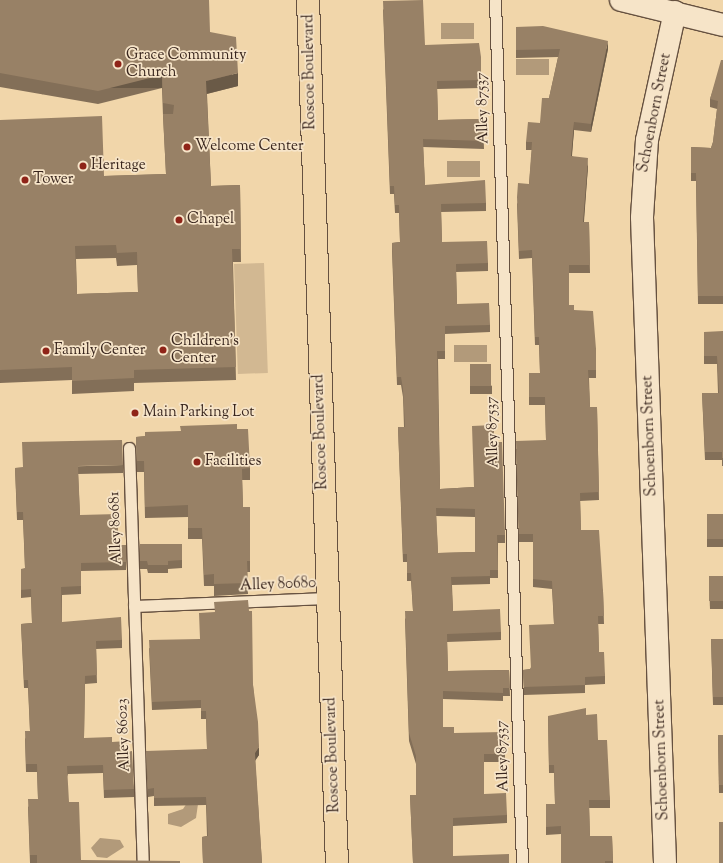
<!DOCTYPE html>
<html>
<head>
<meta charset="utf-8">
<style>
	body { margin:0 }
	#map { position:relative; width:723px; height:863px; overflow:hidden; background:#f1d6aa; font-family:"Sorts Mill Goudy",serif }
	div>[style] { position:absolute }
	.green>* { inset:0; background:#d2b892; transform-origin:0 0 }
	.water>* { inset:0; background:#b29a7a; transform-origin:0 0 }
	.roads { filter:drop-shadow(1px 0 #665140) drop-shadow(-1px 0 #665140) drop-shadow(0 1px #665140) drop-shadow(0 -1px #665140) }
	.service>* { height:11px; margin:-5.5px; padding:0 5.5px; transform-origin:5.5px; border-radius:5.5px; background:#f6e4c8 }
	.minor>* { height:22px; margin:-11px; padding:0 11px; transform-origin:11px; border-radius:11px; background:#f6e4c8 }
	.primary>* { height:22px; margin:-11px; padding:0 11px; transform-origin:11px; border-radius:11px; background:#f1d6aa }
	.wall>* { inset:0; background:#836f58; transform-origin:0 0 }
	.shaded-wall>* { inset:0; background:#6a5a47; transform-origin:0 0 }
	.building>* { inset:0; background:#988166; transform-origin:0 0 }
	.dots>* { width:11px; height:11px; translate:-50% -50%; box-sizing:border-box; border:2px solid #f6e4c8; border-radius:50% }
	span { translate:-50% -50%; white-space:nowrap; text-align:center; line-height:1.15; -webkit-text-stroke:3.5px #f6e4c8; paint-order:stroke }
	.poi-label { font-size:15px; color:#38251d }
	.left { translate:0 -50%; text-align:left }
	.street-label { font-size:15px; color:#38251d }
</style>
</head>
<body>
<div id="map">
	<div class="green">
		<div style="left:264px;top:263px;width:110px;height:30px;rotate:88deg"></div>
	</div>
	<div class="water">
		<div style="left:441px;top:23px;width:33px;height:16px"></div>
		<div style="left:516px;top:59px;width:33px;height:16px"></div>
		<div style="left:447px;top:161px;width:33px;height:16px"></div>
		<div style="left:454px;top:345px;width:33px;height:17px"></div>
		<div style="clip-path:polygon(187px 803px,198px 804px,196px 818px,181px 827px,168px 824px,168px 814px,183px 809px)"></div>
		<div style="clip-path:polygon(100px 838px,120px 840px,124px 847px,107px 858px,97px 857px,91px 848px)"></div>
	</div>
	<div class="roads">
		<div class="service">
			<div style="left:495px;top:0;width:863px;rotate:88.21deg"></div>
			<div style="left:129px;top:448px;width:415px;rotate:88.1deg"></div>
			<div style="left:134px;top:606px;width:193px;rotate:-2.4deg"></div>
		</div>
		<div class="minor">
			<div style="left:621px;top:0;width:105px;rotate:13.8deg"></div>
			<div style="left:665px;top:863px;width:646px;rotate:-92.04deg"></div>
			<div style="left:642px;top:217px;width:77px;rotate:-86.3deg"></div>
			<div style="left:647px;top:140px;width:131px;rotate:-77.7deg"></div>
		</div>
		<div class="primary">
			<div style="left:308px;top:0;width:863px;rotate:88.08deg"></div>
		</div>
	</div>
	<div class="wall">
		<div style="clip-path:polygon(evenodd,0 0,210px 32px,238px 86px,207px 94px,211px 186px,240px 185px,241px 262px,233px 262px,236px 380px,134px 383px,134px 391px,72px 394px,72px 380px,0 383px,0 120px,104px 176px,166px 174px,163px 116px,162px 88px,98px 104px,0 87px,0 0,116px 258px,117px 266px,137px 265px,138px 292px,77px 294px,76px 259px,116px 258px)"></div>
		<div style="clip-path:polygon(evenodd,383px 9px,425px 45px,481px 80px,481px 88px,437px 89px,438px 120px,483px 119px,484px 149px,423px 147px,425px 185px,486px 203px,486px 211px,441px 212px,442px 242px,488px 263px,488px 271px,456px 272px,457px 304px,490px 325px,490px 332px,445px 334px,445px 359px,438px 359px,440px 489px,474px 487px,494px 442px,505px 535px,505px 543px,498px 543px,498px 578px,490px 578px,490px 584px,452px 585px,453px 611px,501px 632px,501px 640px,447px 642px,448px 671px,509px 670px,510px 696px,503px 696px,503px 701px,443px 699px,443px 727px,454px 733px,505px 754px,505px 762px,484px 762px,484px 794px,507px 815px,507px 823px,453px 826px,453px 856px,509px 863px,413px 863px,410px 795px,416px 795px,416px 764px,409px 741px,405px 619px,413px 611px,411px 581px,407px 581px,407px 562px,403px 562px,398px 427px,404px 427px,403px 397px,401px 385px,397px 385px,392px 251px,392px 243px,400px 242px,399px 213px,395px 213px,394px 194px,390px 194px,383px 9px,436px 516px,475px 517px,475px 552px,438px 553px,436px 516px)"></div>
		<div style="clip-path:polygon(516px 27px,608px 49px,591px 132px,574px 130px,572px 156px,588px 166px,584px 222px,589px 222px,590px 273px,569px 273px,569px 305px,574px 310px,596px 349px,596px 378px,589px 378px,590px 407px,597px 407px,599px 500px,580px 501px,581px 530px,603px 591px,604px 624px,598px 624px,599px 652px,605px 676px,605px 684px,585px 685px,585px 693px,524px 695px,523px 670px,530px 669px,554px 624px,552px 589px,533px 587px,533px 542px,519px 542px,516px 449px,546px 440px,545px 405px,529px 405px,529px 373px,540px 373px,539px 345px,535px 345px,532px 258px,519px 259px,517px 204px,529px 184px,532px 150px,526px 150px,526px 142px,540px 123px,549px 98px,558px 57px,516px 58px)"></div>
		<div style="clip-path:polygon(723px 60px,723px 304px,698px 304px,696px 181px,691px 181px,691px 147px,711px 148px,713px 142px,717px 109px,710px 107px,710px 99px)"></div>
		<div style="clip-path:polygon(723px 331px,723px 466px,722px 466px,722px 460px,705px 460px,702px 393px,718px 393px,717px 364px,704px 364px,704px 340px)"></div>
		<div style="clip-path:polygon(470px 372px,492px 386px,492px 394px,470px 394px)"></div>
		<div style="clip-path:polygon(237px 429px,250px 468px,250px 480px,242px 480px,243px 507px,250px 507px,250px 572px,247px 572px,248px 594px,214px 596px,214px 586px,204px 586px,202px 539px,188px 539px,188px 517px,145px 518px,144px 472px,137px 472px,136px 437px)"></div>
		<div style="clip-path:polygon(123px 465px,123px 473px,78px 474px,80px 515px,118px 545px,126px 545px,126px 570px,81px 571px,81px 594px,62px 595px,62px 622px,122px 640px,122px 648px,96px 649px,97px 683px,85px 684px,84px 738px,112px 742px,127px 752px,134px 789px,134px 797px,104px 798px,103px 773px,68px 774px,37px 863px,30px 863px,28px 807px,38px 799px,37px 772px,26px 772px,25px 739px,30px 731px,28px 688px,24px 688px,21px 624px,32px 623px,31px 597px,21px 598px,21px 576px,25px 568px,23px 520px,17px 520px,15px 468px)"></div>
		<div style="left:723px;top:514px;width:33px;height:16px;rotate:90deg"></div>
		<div style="clip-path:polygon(140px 544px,182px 544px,182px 568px,168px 569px,168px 573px,148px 573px,147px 569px,140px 569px)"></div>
		<div style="clip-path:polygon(723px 576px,723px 609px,710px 609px,709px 584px)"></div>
		<div style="clip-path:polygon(711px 639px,723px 639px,723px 705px,713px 705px)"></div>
		<div style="clip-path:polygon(149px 648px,253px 685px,259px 755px,255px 760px,262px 863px,203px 863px,202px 837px,207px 836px,206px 805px,154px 806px,154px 796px,148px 797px,146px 759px,207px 749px,206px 719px,201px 719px,201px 708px,152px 710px)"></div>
		<div style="clip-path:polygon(586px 715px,598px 740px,610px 800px,610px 808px,589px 808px,590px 836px,612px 836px,613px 863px,561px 863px,561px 834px,546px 835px,546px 804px,555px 804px,554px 773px,549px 773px,548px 716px)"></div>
		<div style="clip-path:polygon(718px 735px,723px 735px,723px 793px,719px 793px)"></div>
	</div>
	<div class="shaded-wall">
		<div style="clip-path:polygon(608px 41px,608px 49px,591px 132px,591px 124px)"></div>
		<div style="clip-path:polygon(238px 73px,238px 86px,206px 94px,206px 81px)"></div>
		<div style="left:162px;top:75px;width:13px;height:66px;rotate:90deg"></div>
		<div style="clip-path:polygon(574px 122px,574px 130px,571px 164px,571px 156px)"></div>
		<div style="clip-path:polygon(588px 158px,588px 166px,583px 230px,583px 222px)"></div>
		<div style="clip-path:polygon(259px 747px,259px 755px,255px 761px,255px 753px)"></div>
	</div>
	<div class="building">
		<div style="clip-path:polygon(evenodd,0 0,209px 0,210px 32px,236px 37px,238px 73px,206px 81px,211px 186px,240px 185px,241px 249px,232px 249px,236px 367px,134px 370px,134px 378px,72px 381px,72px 367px,0 370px,0 120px,102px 116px,104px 176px,166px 174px,163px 114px,173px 114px,174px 105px,163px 103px,162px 75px,98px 91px,0 73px,0 0,116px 245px,117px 253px,137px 252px,138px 292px,77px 294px,75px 246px,116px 245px)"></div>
		<div style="clip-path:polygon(evenodd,423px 0,425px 45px,479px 43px,481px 57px,481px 80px,437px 81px,438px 120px,483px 119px,484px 141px,423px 139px,425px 185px,485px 180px,486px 203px,441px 204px,442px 242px,487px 241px,488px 263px,456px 264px,457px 304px,489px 303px,490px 325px,445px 326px,445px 351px,437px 351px,440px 489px,474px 487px,472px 426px,494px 425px,494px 442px,502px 442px,505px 535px,497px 535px,498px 570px,490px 570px,490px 576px,451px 577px,453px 611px,500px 609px,501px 632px,447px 634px,448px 671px,509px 670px,510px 688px,503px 688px,503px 693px,443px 691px,443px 727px,454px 727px,454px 733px,504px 732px,505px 754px,484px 754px,484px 794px,506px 793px,507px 815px,453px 818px,453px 856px,509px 854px,509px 863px,413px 863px,410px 795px,416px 795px,416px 756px,409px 733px,405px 611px,413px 611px,411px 573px,407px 573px,407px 554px,403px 554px,398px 427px,405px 427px,403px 389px,401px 377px,397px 377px,392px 243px,400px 242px,399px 205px,395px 205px,394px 186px,390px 186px,383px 1px,423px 0,436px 508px,475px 509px,475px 552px,438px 553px,436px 508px)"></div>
		<div style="clip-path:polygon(543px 26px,608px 41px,591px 124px,574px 122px,571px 156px,588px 158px,583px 222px,589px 222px,590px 265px,569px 265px,569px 305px,574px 305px,574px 310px,593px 311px,596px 349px,596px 370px,588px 370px,590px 407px,597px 407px,599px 492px,580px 493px,581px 530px,599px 530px,603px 591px,604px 616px,598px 616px,599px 652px,604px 652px,605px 676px,585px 677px,585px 685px,524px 687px,523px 670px,531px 669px,529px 625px,554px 624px,552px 581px,533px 579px,533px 534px,519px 534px,516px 441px,546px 440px,545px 397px,529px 397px,529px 373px,540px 373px,539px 337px,535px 337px,532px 250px,519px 251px,517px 197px,518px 183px,529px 184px,532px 142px,526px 142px,528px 122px,540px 123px,542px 98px,549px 98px,560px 49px,516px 50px,516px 27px)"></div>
		<div style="clip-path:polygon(721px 60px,723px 60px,723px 296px,698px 296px,696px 173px,691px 173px,691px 147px,711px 148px,713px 142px,718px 101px,710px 99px)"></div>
		<div style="clip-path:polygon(723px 331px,723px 458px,722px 458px,722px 452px,705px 452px,702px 393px,719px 393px,717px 356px,704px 356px,704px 332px)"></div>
		<div style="left:470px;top:364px;width:21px;height:22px"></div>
		<div style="clip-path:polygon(237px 424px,237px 429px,248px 429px,250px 468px,242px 469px,243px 507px,250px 507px,250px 561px,247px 561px,248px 583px,214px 584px,214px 574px,204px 575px,202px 528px,188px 528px,188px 505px,145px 507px,144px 461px,137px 461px,136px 437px,145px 436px,145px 432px,181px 431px,180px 426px)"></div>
		<div style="clip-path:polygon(122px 440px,123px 465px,78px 466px,80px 515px,118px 514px,118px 545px,126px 545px,126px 562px,81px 563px,81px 586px,61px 587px,62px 622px,121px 617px,122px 640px,96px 641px,97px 675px,85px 676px,84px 738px,112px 737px,112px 742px,127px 741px,127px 752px,132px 751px,134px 789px,104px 790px,103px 765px,67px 766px,69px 802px,79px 802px,81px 860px,180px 861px,180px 863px,37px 863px,37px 855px,30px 855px,28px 799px,38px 799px,37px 764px,26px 764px,25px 731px,30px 731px,28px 680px,24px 680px,21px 624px,32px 623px,31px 589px,21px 590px,21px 569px,25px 568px,23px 512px,17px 512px,15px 468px,23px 467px,22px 442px)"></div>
		<div style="left:723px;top:514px;width:25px;height:16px;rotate:90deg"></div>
		<div style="clip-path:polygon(140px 544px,182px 544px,182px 560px,168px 561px,168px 565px,148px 565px,147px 561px,140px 561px)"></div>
		<div style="left:709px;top:576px;width:14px;height:25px"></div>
		<div style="clip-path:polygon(248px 600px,249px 611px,252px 611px,253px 685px,258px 722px,259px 747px,255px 753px,262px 863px,203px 863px,202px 837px,208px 836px,206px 797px,154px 798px,154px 788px,148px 789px,146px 751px,207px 749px,206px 711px,201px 711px,201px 700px,152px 702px,149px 640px,200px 639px,199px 613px,215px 612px,214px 602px)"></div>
		<div style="clip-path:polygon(711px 639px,723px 639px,723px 697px,713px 697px)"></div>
		<div style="clip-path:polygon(586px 708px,586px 715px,597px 714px,598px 740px,607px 740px,610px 800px,589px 800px,590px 836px,612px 836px,613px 861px,605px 861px,605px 863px,561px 863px,561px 826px,546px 827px,546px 804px,555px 804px,554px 765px,549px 765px,548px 716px)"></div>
		<div style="clip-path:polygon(718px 735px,723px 735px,723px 785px,719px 785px)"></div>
		<div style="left:719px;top:822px;width:4px;height:41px"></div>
	</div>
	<div class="dots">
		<div style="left:118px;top:64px;background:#8f2418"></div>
		<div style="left:187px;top:147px;background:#8f2418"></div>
		<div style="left:83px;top:166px;background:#8f2418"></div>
		<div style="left:25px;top:180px;background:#8f2418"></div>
		<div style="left:179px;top:220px;background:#8f2418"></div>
		<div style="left:163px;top:350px;background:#8f2418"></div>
		<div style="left:46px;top:351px;background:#8f2418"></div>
		<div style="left:135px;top:413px;background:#8f2418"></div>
		<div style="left:197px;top:462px;background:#8f2418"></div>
	</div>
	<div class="poi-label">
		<span class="left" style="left:126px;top:64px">Grace Community<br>Church</span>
		<span class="left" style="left:195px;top:147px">Welcome Center</span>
		<span class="left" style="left:91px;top:166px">Heritage</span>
		<span class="left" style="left:33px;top:180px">Tower</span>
		<span class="left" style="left:187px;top:220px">Chapel</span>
		<span class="left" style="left:171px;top:350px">Children's<br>Center</span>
		<span class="left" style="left:54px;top:351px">Family Center</span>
		<span class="left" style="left:143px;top:413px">Main Parking Lot</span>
		<span class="left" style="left:205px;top:462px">Facilities</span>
	</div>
	<div class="street-label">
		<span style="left:310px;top:72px;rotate:-91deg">Roscoe Boulevard</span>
		<span style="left:483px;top:108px;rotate:-92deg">Alley 87537</span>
		<span style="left:655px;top:113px;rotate:-79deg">Schoenborn Street</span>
		<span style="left:321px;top:432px;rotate:-92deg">Roscoe Boulevard</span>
		<span style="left:493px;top:432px;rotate:-92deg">Alley 87537</span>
		<span style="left:650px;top:436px;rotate:-92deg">Schoenborn Street</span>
		<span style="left:116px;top:528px;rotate:-92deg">Alley 80681</span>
		<span style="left:278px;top:585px;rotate:-2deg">Alley 80680</span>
		<span style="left:124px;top:735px;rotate:-92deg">Alley 86023</span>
		<span style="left:333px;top:755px;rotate:-92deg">Roscoe Boulevard</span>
		<span style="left:503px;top:756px;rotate:-92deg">Alley 87537</span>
		<span style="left:662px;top:760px;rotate:-92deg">Schoenborn Street</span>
	</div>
</div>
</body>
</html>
